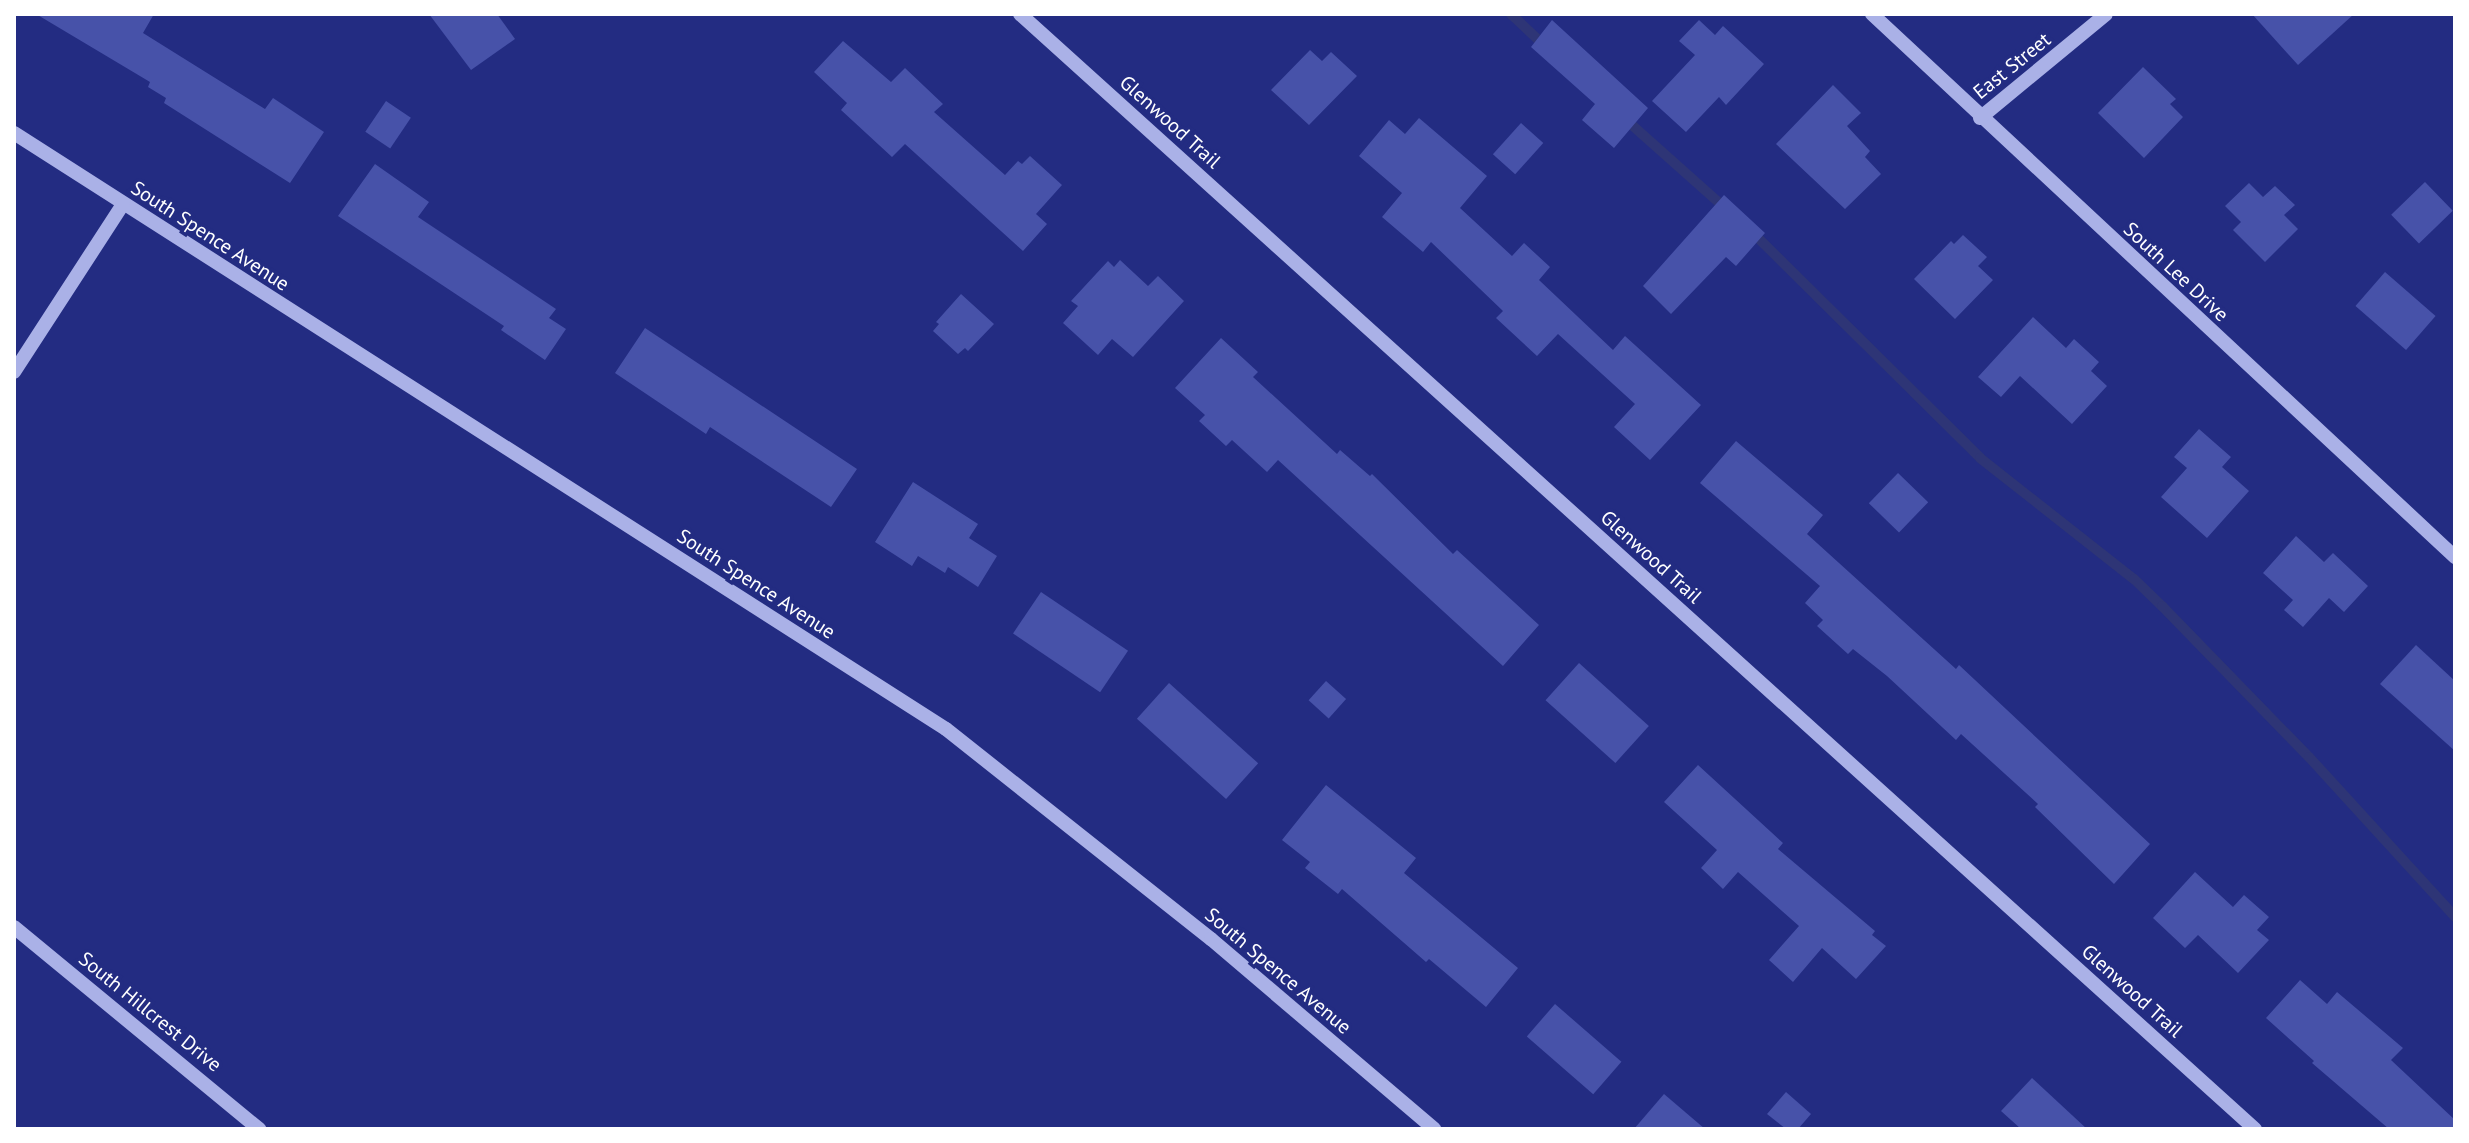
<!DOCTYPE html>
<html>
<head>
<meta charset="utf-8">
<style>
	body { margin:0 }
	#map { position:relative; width:2469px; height:1143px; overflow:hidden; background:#232c82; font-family:"PT Sans",sans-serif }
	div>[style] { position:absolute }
	.stream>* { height:10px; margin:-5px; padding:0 5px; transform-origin:5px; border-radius:5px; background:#2e3576 }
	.building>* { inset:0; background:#4752a9; transform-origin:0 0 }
	.minor>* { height:14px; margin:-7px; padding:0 7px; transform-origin:7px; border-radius:7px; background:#aab1e7 }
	span { translate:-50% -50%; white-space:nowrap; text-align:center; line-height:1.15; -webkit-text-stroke:7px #232c82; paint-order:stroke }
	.street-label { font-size:20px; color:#fff }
	.frame { position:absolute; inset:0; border:16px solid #fff; pointer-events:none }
</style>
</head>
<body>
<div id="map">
	<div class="stream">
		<div style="left:1511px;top:14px;width:50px;rotate:43.4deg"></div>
		<div style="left:1624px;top:118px;width:137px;rotate:41.7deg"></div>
		<div style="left:1750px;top:230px;width:324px;rotate:44.7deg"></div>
		<div style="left:1980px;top:458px;width:196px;rotate:38.2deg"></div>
		<div style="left:2134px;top:579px;width:39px;rotate:44deg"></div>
		<div style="left:2162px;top:606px;width:211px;rotate:45.8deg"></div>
		<div style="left:2309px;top:757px;width:217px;rotate:47.6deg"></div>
	</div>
	<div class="building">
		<div style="clip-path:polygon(36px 14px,154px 14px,143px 33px,265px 109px,273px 98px,324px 132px,290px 183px,164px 103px,166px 98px,148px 87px,150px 82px)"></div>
		<div style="clip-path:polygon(429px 14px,497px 14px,515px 39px,471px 70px)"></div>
		<div style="clip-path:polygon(2252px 14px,2354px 14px,2298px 65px)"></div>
		<div style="clip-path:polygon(1552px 20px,1648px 108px,1614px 148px,1582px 120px,1595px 104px,1531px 47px)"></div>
		<div style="clip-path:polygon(1699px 20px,1715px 35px,1723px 26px,1764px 64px,1726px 105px,1719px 97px,1686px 132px,1652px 101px,1695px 55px,1679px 41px)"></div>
		<div style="clip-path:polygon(843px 41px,891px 82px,905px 68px,943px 104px,934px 112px,1005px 175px,1018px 161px,1022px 164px,1030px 156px,1062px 185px,1036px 214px,1047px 224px,1023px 251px,905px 144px,892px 157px,841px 110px,847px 103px,814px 72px)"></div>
		<div style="clip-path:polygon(1310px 50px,1322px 61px,1331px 52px,1357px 76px,1309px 125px,1271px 90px)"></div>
		<div style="clip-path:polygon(2143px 67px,2176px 99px,2170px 104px,2183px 117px,2144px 158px,2098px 113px)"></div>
		<div style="clip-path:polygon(1833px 85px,1861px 113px,1847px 126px,1870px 151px,1865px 157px,1881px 174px,1845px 209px,1776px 144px)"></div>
		<div style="left:386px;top:101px;width:30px;height:37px;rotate:34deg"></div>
		<div style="clip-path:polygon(1419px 118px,1487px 176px,1460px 208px,1512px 256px,1524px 243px,1550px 267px,1539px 280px,1613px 350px,1625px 336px,1701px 405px,1650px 460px,1614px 427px,1635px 404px,1558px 334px,1537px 356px,1496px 318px,1503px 311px,1431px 242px,1423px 252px,1382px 217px,1402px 193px,1359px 156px,1389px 120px,1405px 134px)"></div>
		<div style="left:1521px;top:123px;width:30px;height:42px;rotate:42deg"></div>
		<div style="clip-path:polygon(375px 164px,429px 202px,418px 217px,556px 309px,549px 318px,566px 329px,545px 360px,501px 330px,504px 326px,338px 216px)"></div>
		<div style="left:2425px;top:182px;width:40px;height:47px;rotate:46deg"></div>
		<div style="clip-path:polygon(2249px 183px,2263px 197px,2275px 186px,2295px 205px,2284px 215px,2298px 229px,2265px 262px,2233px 230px,2241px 222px,2225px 206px)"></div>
		<div style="clip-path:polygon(1724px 195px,1765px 233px,1736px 266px,1726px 257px,1671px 314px,1643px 286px)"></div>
		<div style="clip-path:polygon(1963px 235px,1987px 257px,1978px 266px,1993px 280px,1955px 319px,1914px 279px,1951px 241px,1954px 244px)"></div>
		<div style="clip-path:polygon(1120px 260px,1148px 286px,1158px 276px,1184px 301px,1133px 357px,1112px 339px,1098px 355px,1063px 323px,1078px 306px,1071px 301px,1108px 261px,1114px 267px)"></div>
		<div style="left:2385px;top:272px;width:67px;height:45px;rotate:41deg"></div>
		<div style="clip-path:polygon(961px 294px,994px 324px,968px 351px,965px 348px,958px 354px,933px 331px,939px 324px,936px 322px)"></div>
		<div style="clip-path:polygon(2033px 317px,2066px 348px,2074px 339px,2099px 362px,2091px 371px,2107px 386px,2072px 424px,2020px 376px,2001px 397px,1978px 377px)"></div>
		<div style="clip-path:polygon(645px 328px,857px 469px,831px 507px,710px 427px,706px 434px,615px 373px)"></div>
		<div style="clip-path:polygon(1221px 338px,1258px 372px,1253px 377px,1337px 454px,1340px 450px,1370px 476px,1372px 474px,1453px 554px,1457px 550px,1539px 625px,1503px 666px,1278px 460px,1267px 472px,1232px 440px,1226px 446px,1199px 421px,1205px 415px,1175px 388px)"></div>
		<div style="clip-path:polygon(2199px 429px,2231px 457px,2222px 467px,2249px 491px,2207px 538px,2161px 497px,2187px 468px,2174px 457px)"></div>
		<div style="clip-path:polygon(1736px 441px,1823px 515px,1807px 534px,1956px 669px,1959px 665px,2150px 844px,2114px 884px,2035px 807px,2038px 804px,1961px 734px,1956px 740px,1887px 676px,1853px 649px,1848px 654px,1817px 626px,1823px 620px,1805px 603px,1820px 586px,1700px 483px)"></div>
		<div style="left:1898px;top:473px;width:42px;height:42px;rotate:44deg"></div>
		<div style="clip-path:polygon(913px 482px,978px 524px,969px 538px,997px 556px,978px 587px,948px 567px,945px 573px,918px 556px,912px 566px,875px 542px)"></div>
		<div style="clip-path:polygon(2296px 536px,2324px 562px,2333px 553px,2368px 586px,2344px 612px,2329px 598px,2303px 627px,2284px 610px,2293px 600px,2263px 573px)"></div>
		<div style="left:1041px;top:592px;width:105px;height:50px;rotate:34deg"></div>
		<div style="clip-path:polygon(2416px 645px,2455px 681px,2455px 751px,2380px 684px)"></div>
		<div style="left:1579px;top:663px;width:94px;height:50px;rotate:42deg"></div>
		<div style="left:1326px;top:681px;width:27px;height:26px;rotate:42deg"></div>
		<div style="left:1169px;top:683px;width:120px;height:48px;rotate:42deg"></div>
		<div style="clip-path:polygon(1698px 765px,1783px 843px,1778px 849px,1875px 931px,1872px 935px,1886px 946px,1856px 979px,1822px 948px,1793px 982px,1769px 960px,1799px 926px,1738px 872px,1723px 889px,1701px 868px,1717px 850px,1664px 802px)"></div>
		<div style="clip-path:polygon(1326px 785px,1416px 858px,1404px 873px,1518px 968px,1486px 1007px,1429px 959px,1426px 962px,1342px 889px,1338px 894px,1305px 868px,1310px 862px,1282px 840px)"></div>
		<div style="clip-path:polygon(2195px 872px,2233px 907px,2244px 895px,2269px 917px,2257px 930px,2269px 940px,2238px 973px,2198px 935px,2185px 948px,2153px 918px)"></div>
		<div style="clip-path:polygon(2300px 980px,2327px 1004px,2337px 992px,2403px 1048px,2391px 1060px,2455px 1120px,2455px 1129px,2389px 1129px,2312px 1063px,2314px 1061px,2266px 1018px)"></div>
		<div style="left:1555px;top:1004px;width:88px;height:43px;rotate:41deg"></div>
		<div style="clip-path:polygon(2032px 1078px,2087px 1129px,2021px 1129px,2001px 1111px)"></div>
		<div style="clip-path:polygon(1786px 1092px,1811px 1114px,1798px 1129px,1786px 1129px,1767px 1114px)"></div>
		<div style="clip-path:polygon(1664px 1094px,1705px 1129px,1634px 1129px)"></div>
	</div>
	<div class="minor">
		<div style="left:1020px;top:14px;width:1664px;rotate:42.08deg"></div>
		<div style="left:1872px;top:14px;width:797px;rotate:42.97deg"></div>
		<div style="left:1980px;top:118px;width:163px;rotate:-39.5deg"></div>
		<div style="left:14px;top:133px;width:1106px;rotate:32.6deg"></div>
		<div style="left:946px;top:729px;width:338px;rotate:38.4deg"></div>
		<div style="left:1211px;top:939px;width:293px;rotate:40.4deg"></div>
		<div style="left:14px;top:372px;width:200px;rotate:-57deg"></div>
		<div style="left:14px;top:927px;width:318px;rotate:39.5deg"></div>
	</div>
	<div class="street-label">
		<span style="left:2012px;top:66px;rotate:-39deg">East Street</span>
		<span style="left:1170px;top:122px;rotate:42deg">Glenwood Trail</span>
		<span style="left:210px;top:236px;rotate:33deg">South Spence Avenue</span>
		<span style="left:2176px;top:272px;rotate:43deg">South Lee Drive</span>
		<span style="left:1651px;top:557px;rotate:42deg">Glenwood Trail</span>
		<span style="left:756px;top:584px;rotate:33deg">South Spence Avenue</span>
		<span style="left:1278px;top:971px;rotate:40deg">South Spence Avenue</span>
		<span style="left:2132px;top:991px;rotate:42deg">Glenwood Trail</span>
		<span style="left:150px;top:1012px;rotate:39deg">South Hillcrest Drive</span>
	</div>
	<div class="frame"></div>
</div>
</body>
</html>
